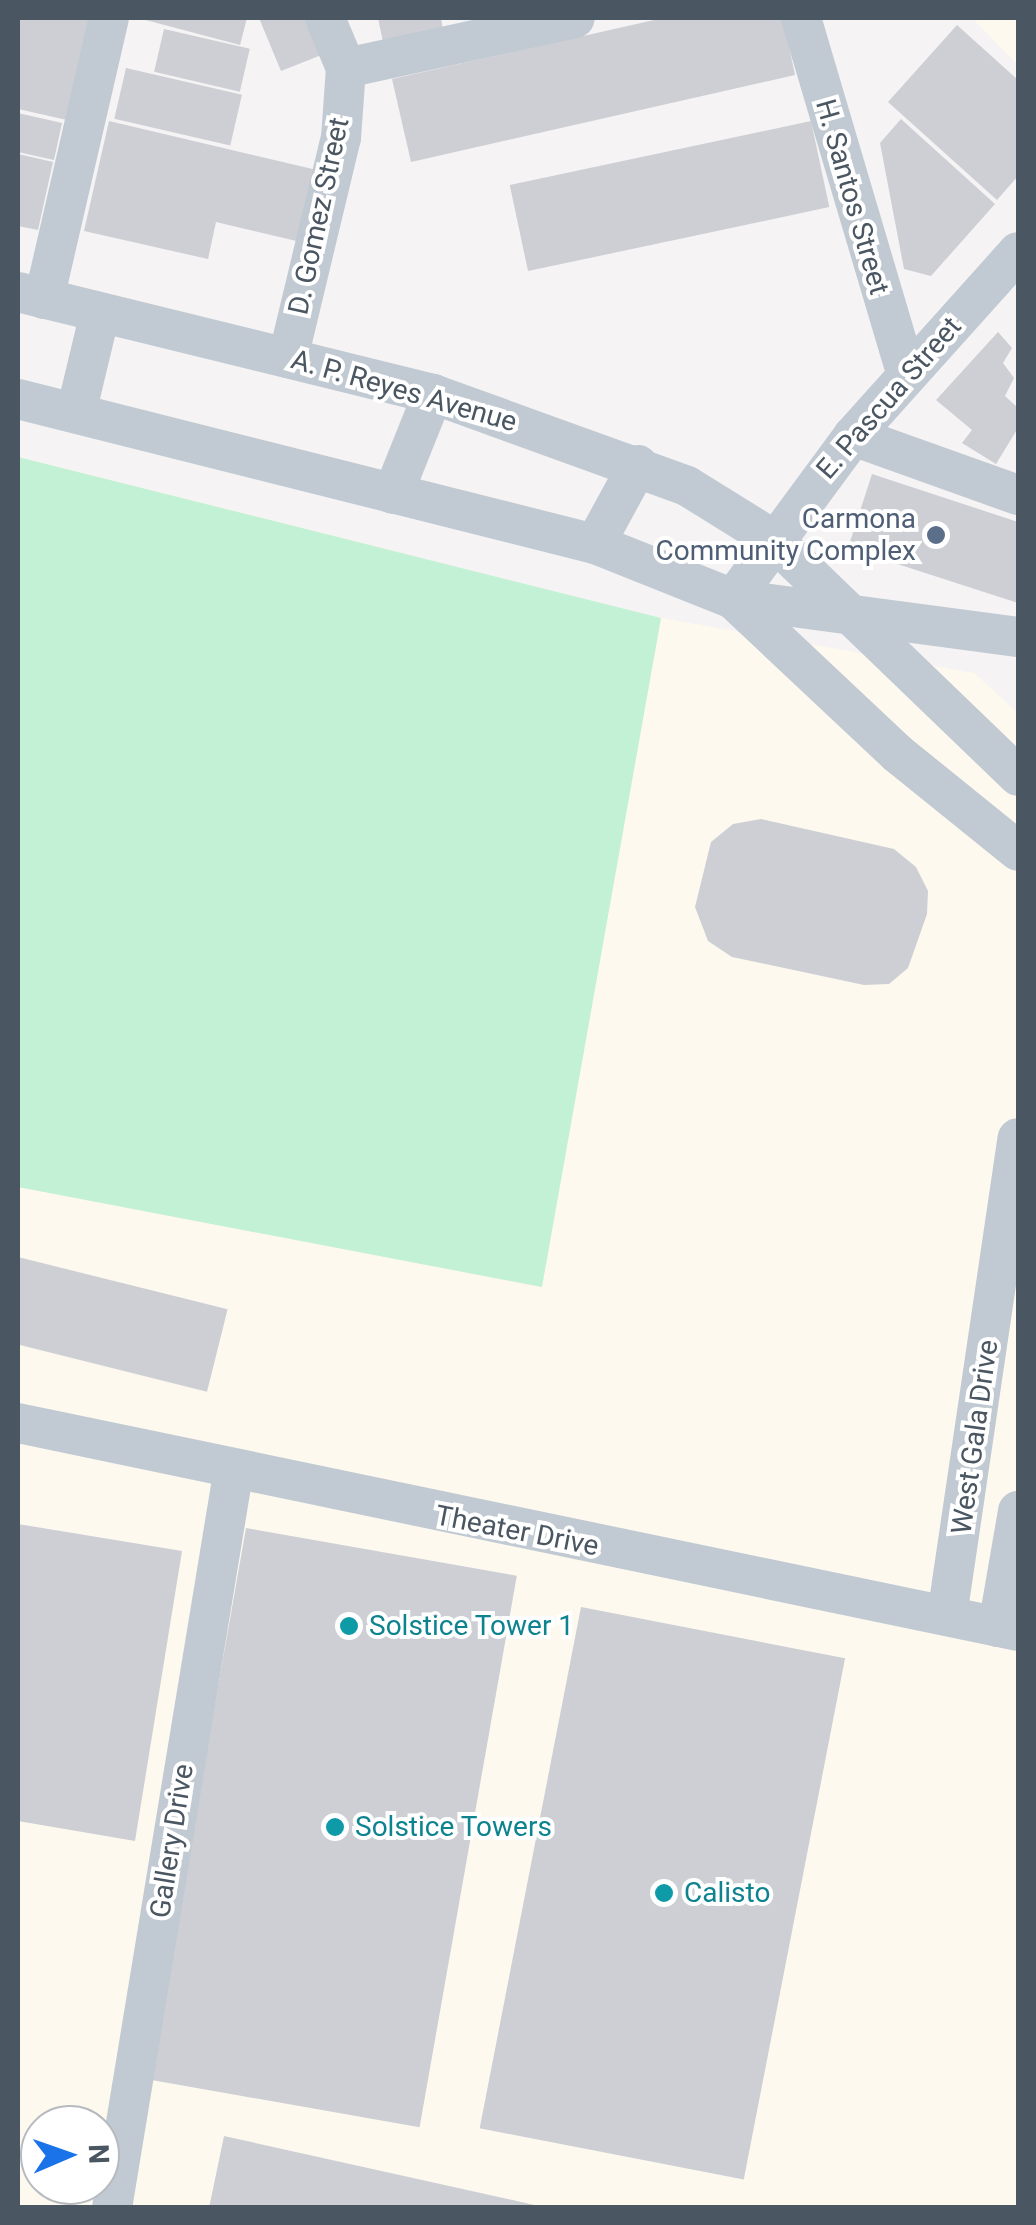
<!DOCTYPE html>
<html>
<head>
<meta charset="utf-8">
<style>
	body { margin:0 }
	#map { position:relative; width:1036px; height:2225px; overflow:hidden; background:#f5f3f3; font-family:Roboto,sans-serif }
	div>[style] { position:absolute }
	.commercial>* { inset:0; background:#fdf9ef }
	.green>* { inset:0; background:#c3f1d5 }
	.building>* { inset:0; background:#cdcfd5; transform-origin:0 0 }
	.minor>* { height:40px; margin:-20px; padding:0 20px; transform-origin:20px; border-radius:20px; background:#c1cad2 }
	.dots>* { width:28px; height:28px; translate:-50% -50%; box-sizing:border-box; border:5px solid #fff; border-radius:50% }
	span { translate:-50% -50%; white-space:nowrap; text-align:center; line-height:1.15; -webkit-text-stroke:8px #fff; paint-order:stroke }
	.street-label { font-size:28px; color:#4a5661 }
	.service-label { font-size:28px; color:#4e5e75 }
	.right { translate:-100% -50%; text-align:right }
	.culture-label { font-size:28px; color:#0d838f }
	.left { translate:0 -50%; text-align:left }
	.frame { position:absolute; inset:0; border:20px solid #4a5661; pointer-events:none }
	.north { position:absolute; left:20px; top:2105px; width:100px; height:100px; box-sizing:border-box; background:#fff; border:2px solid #b7bbc0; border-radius:50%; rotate:88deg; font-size:28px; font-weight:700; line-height:40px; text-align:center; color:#4a5661 }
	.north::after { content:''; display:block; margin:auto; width:35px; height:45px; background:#1a73e8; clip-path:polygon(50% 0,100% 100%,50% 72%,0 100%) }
</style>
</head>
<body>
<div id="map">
	<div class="commercial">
		<div style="clip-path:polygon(972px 18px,1018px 18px,1018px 65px)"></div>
		<div style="clip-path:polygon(evenodd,661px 618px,974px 673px,1018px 713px,1018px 2207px,18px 2207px,18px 1187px,541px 1287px,661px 618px,40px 2125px,100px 2125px,100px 2185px,40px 2185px,40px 2125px)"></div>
	</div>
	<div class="green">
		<div style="clip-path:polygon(18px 457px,661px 618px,542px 1287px,18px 1187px)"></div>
	</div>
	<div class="building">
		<div style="clip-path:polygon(18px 18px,100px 18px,76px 122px,18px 109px)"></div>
		<div style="clip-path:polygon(138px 18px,247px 18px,240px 45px)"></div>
		<div style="clip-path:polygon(259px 18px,309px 18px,324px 54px,281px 71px)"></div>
		<div style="clip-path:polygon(378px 18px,441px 18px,443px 30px,383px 42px)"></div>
		<div style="clip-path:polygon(663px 18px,783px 18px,795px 75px,411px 162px,392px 79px)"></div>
		<div style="clip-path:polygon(957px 25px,1018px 80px,1018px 176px,997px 200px,888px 102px)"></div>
		<div style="left:164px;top:29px;width:88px;height:44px;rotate:13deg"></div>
		<div style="left:126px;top:68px;width:119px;height:52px;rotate:13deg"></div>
		<div style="clip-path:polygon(18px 113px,62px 123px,54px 160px,18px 152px)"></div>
		<div style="clip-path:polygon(901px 119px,995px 204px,931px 276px,904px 269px,880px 143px)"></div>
		<div style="clip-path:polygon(109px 121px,321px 171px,305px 243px,216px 222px,208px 259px,84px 231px)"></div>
		<div style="left:811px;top:121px;width:88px;height:308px;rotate:78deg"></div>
		<div style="clip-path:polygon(18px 154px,53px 162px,38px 230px,18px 226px)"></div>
		<div style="clip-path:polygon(998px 332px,1012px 348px,1003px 363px,1014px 378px,1005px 396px,1018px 408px,1018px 428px,996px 464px,962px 443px,972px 430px,936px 400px)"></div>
		<div style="clip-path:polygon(872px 474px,1018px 522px,1018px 603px,848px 548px)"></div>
		<div style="clip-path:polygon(761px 819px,894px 849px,916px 867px,928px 891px,927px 914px,908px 968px,889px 984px,864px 985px,732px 957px,708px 941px,695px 907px,711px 842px,733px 824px)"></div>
		<div style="left:18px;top:1257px;width:216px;height:85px;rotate:14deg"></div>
		<div style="clip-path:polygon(18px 1524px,182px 1551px,135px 1841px,18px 1821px)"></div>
		<div style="left:246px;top:1528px;width:275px;height:560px;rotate:10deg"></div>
		<div style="left:581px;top:1607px;width:269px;height:531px;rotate:11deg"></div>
		<div style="clip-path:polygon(224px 2136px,539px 2206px,539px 2208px,209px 2208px)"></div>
	</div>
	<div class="minor">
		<div style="left:801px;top:18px;width:372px;rotate:73.5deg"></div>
		<div style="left:346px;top:68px;width:234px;rotate:-12.3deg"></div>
		<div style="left:18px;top:292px;width:427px;rotate:13.8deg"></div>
		<div style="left:433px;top:394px;width:270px;rotate:19.9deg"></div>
		<div style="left:687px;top:486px;width:99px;rotate:31.8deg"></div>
		<div style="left:771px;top:538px;width:343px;rotate:43.9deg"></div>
		<div style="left:44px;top:299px;width:288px;rotate:-77deg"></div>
		<div style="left:288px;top:358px;width:226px;rotate:-76.5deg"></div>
		<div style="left:341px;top:138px;width:70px;rotate:-85.9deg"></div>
		<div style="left:346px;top:68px;width:54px;rotate:-112.8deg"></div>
		<div style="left:18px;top:399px;width:595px;rotate:14.11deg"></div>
		<div style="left:595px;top:544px;width:149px;rotate:21.7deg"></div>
		<div style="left:733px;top:599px;width:288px;rotate:7.6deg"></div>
		<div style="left:76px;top:413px;width:103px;rotate:-76.5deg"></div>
		<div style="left:853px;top:436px;width:175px;rotate:19.7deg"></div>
		<div style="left:393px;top:494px;width:108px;rotate:-68.2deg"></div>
		<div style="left:595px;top:544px;width:90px;rotate:-61.4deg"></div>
		<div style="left:733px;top:599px;width:202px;rotate:-53.6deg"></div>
		<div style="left:853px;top:436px;width:247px;rotate:-48.1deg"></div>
		<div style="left:733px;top:599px;width:226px;rotate:43.2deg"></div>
		<div style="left:898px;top:754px;width:154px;rotate:38.9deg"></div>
		<div style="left:18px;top:1423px;width:1021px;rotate:11.75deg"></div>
		<div style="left:947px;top:1616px;width:483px;rotate:-81.6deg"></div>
		<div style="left:998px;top:1627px;width:118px;rotate:-80.2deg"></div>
		<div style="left:112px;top:2208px;width:744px;rotate:-80.64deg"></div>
	</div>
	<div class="dots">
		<div style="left:936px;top:535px;background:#5c6f8a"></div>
		<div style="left:349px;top:1626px;background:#0f9aa8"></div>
		<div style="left:335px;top:1827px;background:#0f9aa8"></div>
		<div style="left:664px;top:1893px;background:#0f9aa8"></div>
	</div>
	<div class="street-label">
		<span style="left:852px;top:197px;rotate:74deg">H. Santos Street</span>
		<span style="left:319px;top:216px;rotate:-78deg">D. Gomez Street</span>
		<span style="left:404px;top:391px;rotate:16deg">A. P. Reyes Avenue</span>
		<span style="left:889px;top:398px;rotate:-49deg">E. Pascua Street</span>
		<span style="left:975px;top:1437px;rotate:-82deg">West Gala Drive</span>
		<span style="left:517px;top:1531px;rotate:11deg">Theater Drive</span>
		<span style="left:172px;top:1841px;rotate:-81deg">Gallery Drive</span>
	</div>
	<div class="service-label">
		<span class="right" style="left:916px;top:535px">Carmona<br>Community Complex</span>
	</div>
	<div class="culture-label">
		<span class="left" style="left:369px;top:1626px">Solstice Tower 1</span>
		<span class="left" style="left:355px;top:1827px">Solstice Towers</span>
		<span class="left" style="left:684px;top:1893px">Calisto</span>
	</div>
	<div class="frame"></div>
	<div class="north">N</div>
</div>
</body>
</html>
